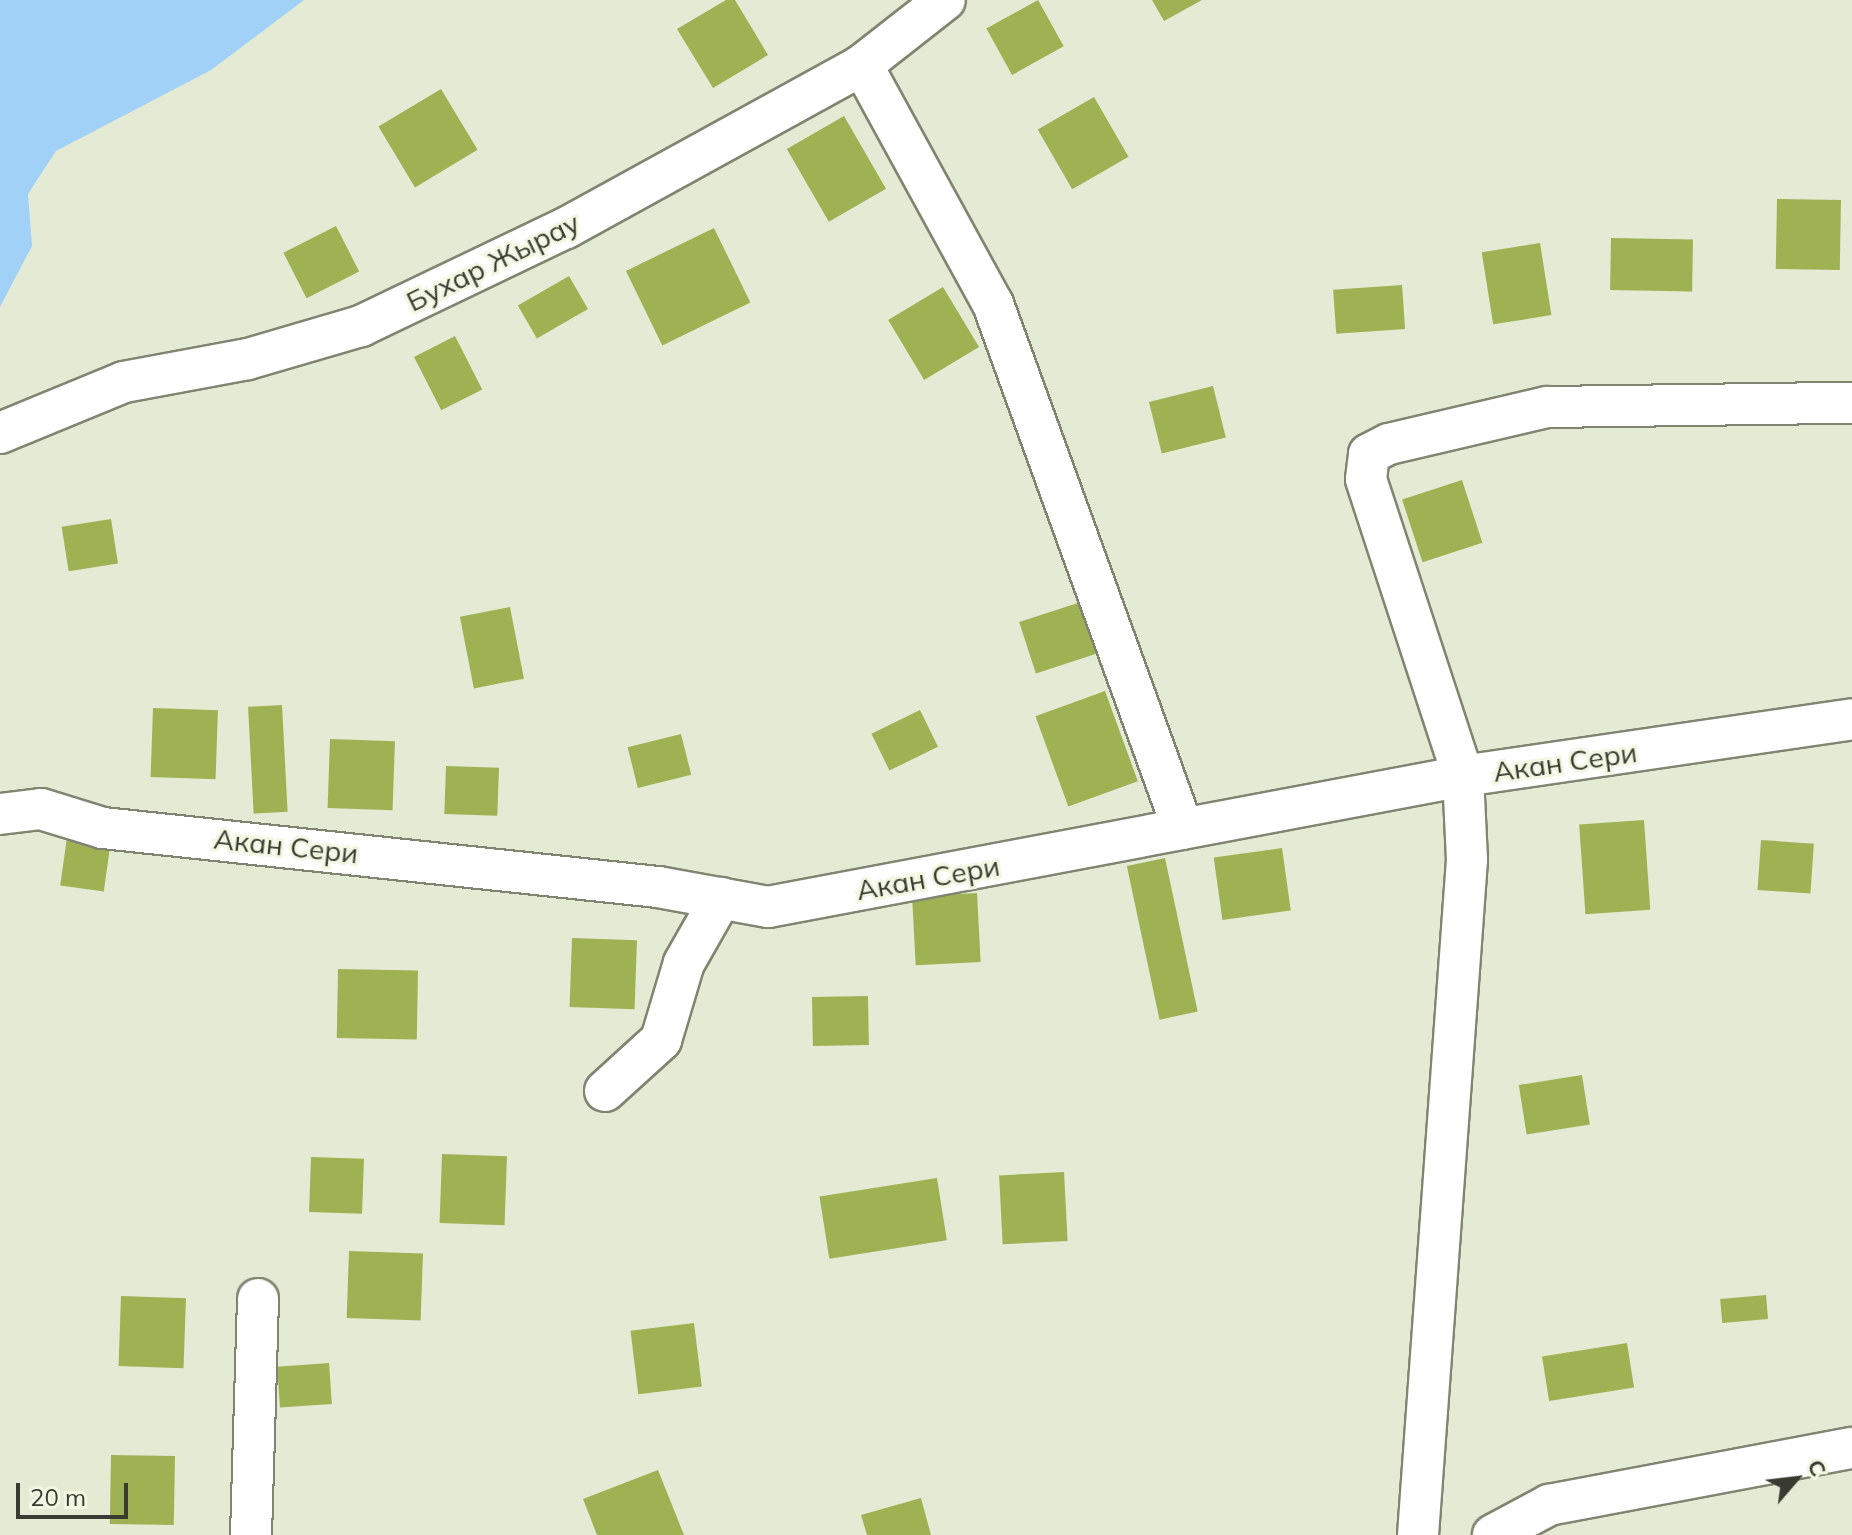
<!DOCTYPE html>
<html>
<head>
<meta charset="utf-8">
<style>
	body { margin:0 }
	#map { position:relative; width:1852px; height:1535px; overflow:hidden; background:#e4ead4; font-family:Mulish,sans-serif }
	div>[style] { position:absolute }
	.water>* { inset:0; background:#a2d1f7 }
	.building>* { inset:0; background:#9eb254; transform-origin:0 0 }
	.roads { filter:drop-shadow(2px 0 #808571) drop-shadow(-2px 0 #808571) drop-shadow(0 2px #808571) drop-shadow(0 -2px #808571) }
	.minor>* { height:40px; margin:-20px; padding:0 20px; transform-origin:20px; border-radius:20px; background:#fff }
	span { translate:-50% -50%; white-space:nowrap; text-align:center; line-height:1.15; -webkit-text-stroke:6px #f1f7e1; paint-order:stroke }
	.street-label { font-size:28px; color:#393b32 }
	.north { position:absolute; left:1756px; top:1439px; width:80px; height:80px; -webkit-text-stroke:6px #f1f7e1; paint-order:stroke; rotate:62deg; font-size:22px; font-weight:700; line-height:32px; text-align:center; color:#393b32 }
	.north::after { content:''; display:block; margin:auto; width:28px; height:36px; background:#393b32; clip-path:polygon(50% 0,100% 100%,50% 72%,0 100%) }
	.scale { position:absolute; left:16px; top:1483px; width:112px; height:36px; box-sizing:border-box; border:4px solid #393b32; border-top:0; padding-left:10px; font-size:24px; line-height:28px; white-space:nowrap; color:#393b32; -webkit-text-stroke:6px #f1f7e1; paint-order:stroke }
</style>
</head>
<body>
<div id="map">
	<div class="water">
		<div style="clip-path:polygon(0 0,304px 0,211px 70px,56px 151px,28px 194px,32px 246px,0 307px)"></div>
	</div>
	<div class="building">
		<div style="clip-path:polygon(726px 0,735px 0,768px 55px,713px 88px,677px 29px)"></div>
		<div style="left:1038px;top:0;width:53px;height:59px;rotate:61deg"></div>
		<div style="clip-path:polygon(1152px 0,1202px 0,1164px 21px)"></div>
		<div style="left:441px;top:89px;width:71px;height:73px;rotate:59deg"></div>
		<div style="left:1094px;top:97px;width:69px;height:65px;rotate:60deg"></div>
		<div style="left:844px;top:116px;width:84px;height:66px;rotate:60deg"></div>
		<div style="left:1777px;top:199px;width:64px;height:70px;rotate:1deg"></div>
		<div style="left:336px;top:226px;width:51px;height:59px;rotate:63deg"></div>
		<div style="left:714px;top:228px;width:83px;height:98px;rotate:64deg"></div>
		<div style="left:1611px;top:238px;width:82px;height:52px;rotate:1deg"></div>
		<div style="left:1540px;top:243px;width:73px;height:59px;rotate:81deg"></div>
		<div style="left:569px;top:276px;width:38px;height:59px;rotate:60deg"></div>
		<div style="left:1402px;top:285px;width:44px;height:69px;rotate:86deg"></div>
		<div style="left:943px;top:287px;width:70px;height:64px;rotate:59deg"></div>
		<div style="left:455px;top:336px;width:60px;height:46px;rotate:63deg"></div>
		<div style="left:1213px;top:386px;width:53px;height:66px;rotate:76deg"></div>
		<div style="left:1462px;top:480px;width:66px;height:63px;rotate:72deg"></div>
		<div style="left:111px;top:519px;width:45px;height:50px;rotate:81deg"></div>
		<div style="left:1081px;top:602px;width:54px;height:65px;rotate:72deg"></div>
		<div style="left:510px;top:607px;width:73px;height:51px;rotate:79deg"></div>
		<div style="left:1105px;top:691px;width:96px;height:74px;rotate:70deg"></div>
		<div style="left:282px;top:705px;width:107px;height:34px;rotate:87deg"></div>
		<div style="left:153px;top:708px;width:65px;height:69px;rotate:2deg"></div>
		<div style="left:920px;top:710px;width:41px;height:54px;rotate:64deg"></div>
		<div style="left:681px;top:734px;width:42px;height:55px;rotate:76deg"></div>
		<div style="left:330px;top:739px;width:65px;height:69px;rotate:2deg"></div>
		<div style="left:446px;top:766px;width:53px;height:48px;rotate:2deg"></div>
		<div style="left:1644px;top:820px;width:90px;height:65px;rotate:86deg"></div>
		<div style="left:68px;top:830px;width:44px;height:56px;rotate:8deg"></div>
		<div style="left:1761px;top:840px;width:53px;height:50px;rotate:4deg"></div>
		<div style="left:1282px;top:848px;width:63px;height:69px;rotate:82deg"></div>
		<div style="left:1165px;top:858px;width:157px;height:39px;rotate:78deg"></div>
		<div style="left:977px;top:893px;width:69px;height:65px;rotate:87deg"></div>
		<div style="left:572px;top:938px;width:65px;height:69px;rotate:2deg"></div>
		<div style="left:338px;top:969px;width:80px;height:69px;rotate:1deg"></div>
		<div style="left:868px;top:996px;width:49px;height:56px;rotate:89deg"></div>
		<div style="left:1582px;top:1075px;width:50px;height:64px;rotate:81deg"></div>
		<div style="left:442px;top:1154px;width:65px;height:69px;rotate:2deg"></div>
		<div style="left:311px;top:1157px;width:53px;height:55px;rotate:2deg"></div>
		<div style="left:1064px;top:1172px;width:69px;height:65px;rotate:87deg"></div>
		<div style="left:937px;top:1178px;width:63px;height:119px;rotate:81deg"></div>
		<div style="left:349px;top:1251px;width:74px;height:67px;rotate:2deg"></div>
		<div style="left:1766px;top:1295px;width:24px;height:46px;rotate:85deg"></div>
		<div style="left:121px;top:1296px;width:65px;height:70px;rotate:2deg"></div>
		<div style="left:694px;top:1323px;width:64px;height:64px;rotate:83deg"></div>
		<div style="left:1627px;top:1343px;width:45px;height:86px;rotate:81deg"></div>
		<div style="left:329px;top:1363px;width:41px;height:52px;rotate:86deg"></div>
		<div style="left:111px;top:1455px;width:64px;height:69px;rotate:1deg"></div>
		<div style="clip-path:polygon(658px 1470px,684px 1535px,597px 1535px,583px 1499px)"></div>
		<div style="clip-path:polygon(921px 1498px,931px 1535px,867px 1535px,861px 1515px)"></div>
	</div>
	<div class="roads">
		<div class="minor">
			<div style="left:862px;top:65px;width:273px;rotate:61.3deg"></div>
			<div style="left:993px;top:304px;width:558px;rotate:70.1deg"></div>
			<div style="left:0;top:433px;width:134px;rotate:-22.4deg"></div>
			<div style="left:124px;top:382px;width:126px;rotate:-10.5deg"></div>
			<div style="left:248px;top:359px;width:118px;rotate:-16.3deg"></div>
			<div style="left:361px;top:326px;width:227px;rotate:-25.6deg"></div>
			<div style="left:566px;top:228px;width:338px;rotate:-28.8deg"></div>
			<div style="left:862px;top:65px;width:105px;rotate:-38.1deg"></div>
			<div style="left:0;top:814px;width:41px;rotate:-7deg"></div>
			<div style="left:41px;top:809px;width:65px;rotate:17deg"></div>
			<div style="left:103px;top:828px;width:558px;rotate:6.07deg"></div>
			<div style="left:658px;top:887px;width:112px;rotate:10.3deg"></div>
			<div style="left:768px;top:907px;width:707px;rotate:-10.67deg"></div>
			<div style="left:1463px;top:776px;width:393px;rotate:-8.3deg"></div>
			<div style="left:605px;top:1091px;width:76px;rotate:-42.3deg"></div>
			<div style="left:661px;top:1040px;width:80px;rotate:-73.4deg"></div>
			<div style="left:684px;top:963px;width:75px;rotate:-60.4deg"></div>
			<div style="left:251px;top:1535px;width:236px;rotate:-88.3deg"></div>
			<div style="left:1418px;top:1535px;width:677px;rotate:-85.85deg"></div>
			<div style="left:1467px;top:860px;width:84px;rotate:-92.7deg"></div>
			<div style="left:1463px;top:776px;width:312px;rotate:-108.1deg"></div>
			<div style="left:1366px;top:479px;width:25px;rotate:-83deg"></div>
			<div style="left:1369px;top:454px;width:22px;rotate:-27deg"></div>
			<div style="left:1389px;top:444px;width:162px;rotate:-13.2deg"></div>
			<div style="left:1547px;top:407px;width:305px;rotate:-0.8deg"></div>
			<div style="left:1493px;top:1535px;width:64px;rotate:-28.2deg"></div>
			<div style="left:1549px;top:1505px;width:308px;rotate:-10.7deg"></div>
		</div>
	</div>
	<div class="street-label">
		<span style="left:493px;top:262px;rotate:-26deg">Бухар Жырау</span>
		<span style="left:1565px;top:762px;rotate:-8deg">Акан Сери</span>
		<span style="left:286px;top:846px;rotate:6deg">Акан Сери</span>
		<span style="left:928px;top:878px;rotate:-10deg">Акан Сери</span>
	</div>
	<div class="north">С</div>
	<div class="scale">20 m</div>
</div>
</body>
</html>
